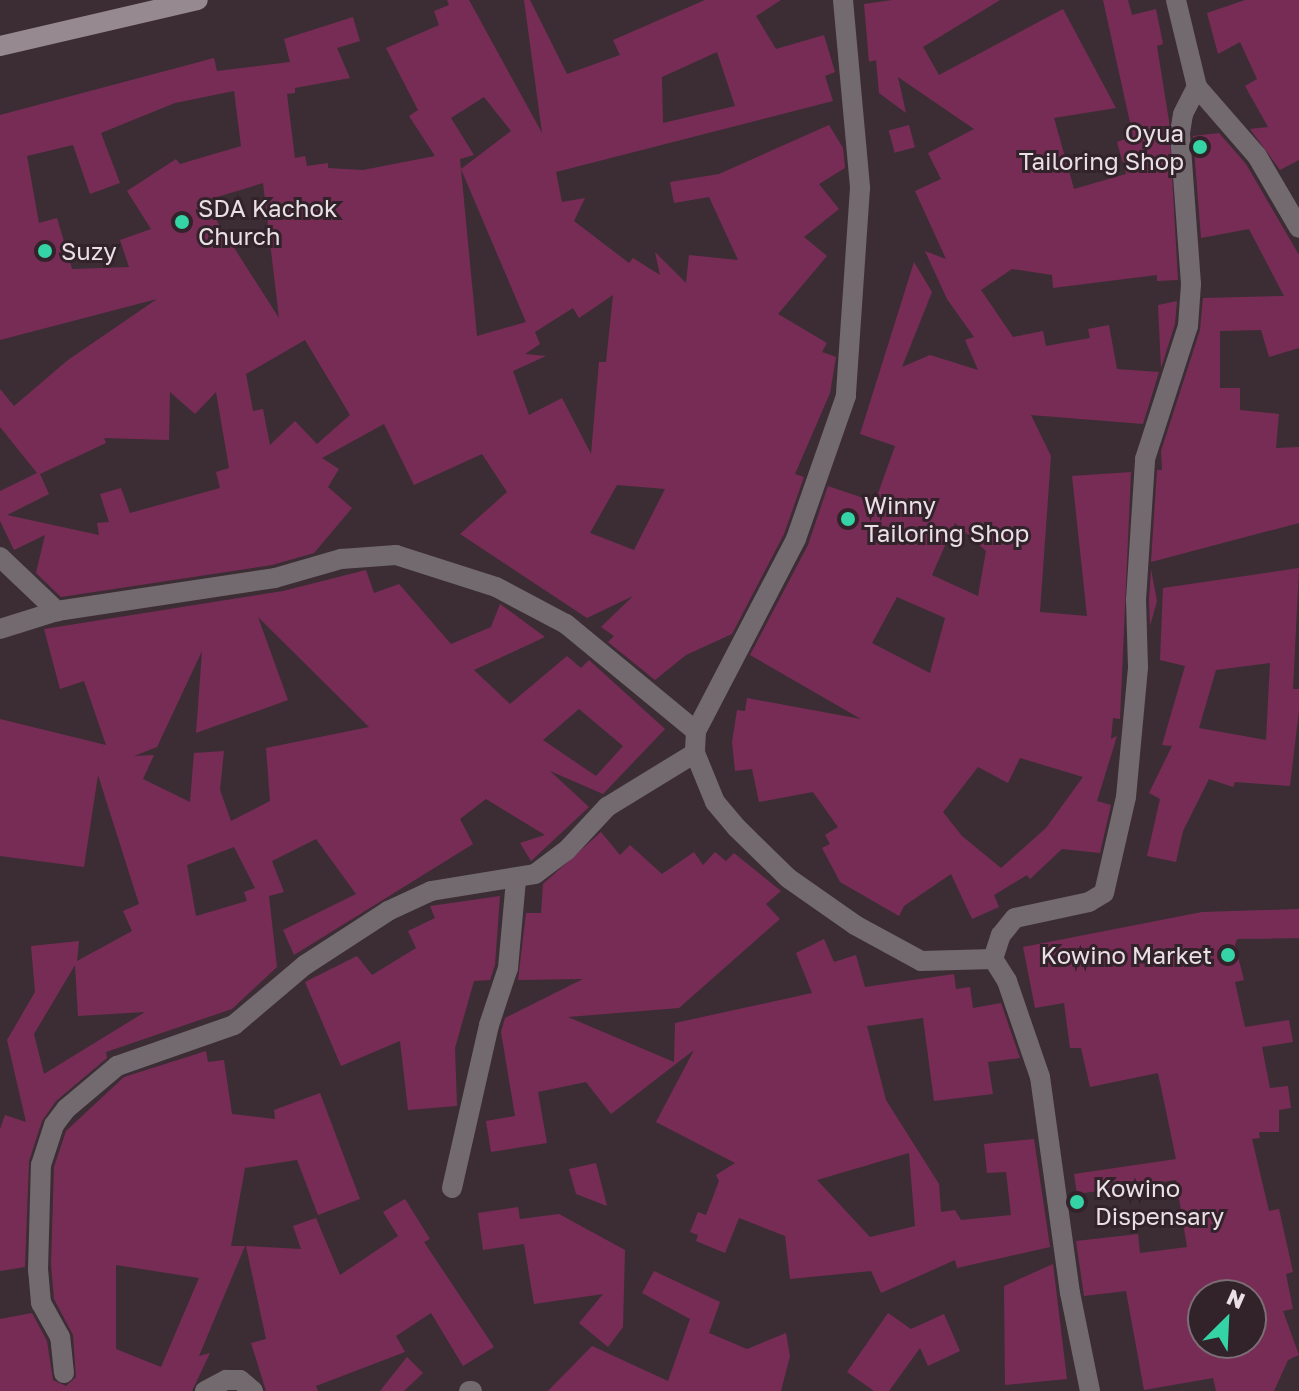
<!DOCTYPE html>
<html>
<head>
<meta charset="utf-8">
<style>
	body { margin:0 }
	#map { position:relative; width:1299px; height:1391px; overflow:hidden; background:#3c2d34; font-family:"Golos Text",sans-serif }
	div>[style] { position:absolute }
	.building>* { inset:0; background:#772c56; transform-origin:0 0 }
	.minor>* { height:20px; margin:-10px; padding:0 10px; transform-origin:10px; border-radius:10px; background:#726a6e }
	.secondary>* { height:20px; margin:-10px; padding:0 10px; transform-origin:10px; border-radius:10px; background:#96898f }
	.dots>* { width:22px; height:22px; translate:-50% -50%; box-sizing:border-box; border:4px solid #32232a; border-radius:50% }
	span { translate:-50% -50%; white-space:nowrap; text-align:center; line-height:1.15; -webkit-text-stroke:6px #32232a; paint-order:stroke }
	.poi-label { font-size:24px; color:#e9dfe4 }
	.right { translate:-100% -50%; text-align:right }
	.left { translate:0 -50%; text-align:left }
	.north { position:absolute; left:1187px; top:1279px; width:80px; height:80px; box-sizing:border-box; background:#32232a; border:2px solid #7b6e74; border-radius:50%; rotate:24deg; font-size:22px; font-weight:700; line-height:32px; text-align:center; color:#e9dfe4 }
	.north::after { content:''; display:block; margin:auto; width:28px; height:36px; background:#35d4a7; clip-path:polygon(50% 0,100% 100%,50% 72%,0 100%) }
</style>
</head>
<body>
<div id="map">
	<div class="building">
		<div style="clip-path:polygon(evenodd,447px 0,469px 0,542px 133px,524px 0,530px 0,567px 74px,620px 55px,613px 40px,705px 0,781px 0,756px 16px,776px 49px,824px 35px,835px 72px,825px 76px,833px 101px,556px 172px,562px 202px,585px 198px,574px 221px,629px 263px,633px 258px,660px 275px,655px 252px,686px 283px,689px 255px,738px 260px,709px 197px,674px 203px,670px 182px,719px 174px,829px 125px,843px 148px,845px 168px,819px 184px,839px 209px,804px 237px,827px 256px,778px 314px,827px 343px,822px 352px,836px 357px,830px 393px,795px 474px,804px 477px,784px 534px,732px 634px,686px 655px,655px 680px,608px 642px,614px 636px,601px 627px,633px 596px,587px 618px,460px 534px,507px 492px,482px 454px,414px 485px,384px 424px,322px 458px,339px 469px,328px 487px,352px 508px,314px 553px,272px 565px,61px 597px,36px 573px,45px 535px,14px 550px,0 521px,0 491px,37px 473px,0 427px,0 389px,14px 406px,68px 360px,157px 299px,0 340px,0 115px,214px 58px,217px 71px,290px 62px,284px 39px,353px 17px,360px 41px,337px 48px,350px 78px,295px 88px,295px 93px,287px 94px,295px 158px,305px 156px,307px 166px,328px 163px,328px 168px,363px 170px,435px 156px,409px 116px,418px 110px,386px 48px,439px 25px,434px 11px,449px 5px,447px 0,717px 52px,735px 106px,663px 123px,662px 77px,717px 52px,447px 0,234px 91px,241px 146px,180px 164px,176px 159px,127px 191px,151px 229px,120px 240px,129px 267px,72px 269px,57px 218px,39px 223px,27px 156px,73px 145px,90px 194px,120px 183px,101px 133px,175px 103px,234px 91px,447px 0,484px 97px,511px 131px,461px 169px,526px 322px,477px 336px,460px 159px,474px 155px,451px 118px,484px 97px,447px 0,263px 183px,279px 318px,204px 201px,263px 183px,447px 0,613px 295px,606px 362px,599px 362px,591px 454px,562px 398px,529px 415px,513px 371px,546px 356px,525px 354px,540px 344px,535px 332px,573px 308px,579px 318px,613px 295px,447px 0,305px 340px,350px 415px,317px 444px,295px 421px,270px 445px,263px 409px,253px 411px,246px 374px,305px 340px,447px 0,170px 392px,195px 414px,216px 392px,229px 468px,216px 472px,220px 488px,130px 513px,121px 488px,100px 494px,109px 522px,97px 523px,99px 535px,7px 515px,49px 494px,40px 474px,106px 443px,104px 438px,169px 440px,170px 392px,447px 0,617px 485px,665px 489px,634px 550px,590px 533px,617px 485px)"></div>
		<div style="clip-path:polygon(evenodd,892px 0,1000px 0,923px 47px,939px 75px,1063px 9px,1116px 108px,1054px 118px,1074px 189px,1126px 174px,1117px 142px,1133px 136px,1103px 0,1128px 0,1132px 15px,1156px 9px,1163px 44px,1157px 46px,1169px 121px,1178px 280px,1157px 281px,1157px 275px,1053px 288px,1052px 275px,1012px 269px,981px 290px,1013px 337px,1043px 331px,1046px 346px,1090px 338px,1088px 329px,1109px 325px,1117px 369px,1159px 372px,1143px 424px,1031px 415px,1051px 456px,1040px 612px,1087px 616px,1072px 476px,1131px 472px,1120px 719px,1113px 718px,1111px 739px,1117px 736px,1097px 801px,1111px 805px,1100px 853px,1062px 849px,1030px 879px,1027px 875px,994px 895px,999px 907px,972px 919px,951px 874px,904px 906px,899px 916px,840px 882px,822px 848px,830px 844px,825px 835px,838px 827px,813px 792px,759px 802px,752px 769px,735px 771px,732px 742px,737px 710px,745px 711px,747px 698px,861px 719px,750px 655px,808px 545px,828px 486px,875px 502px,895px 446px,860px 434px,914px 262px,932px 292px,902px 367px,930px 355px,978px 370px,965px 340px,974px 337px,947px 299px,925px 251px,946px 259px,915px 191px,941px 179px,928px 153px,974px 129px,898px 77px,906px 113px,879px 93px,876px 60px,869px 62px,864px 4px,892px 0,955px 523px,986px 551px,978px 596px,932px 575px,955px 523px,892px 0,897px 597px,945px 618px,930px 673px,872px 643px,897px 597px,892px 0,1020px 758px,1083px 777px,1046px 828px,1001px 868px,962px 836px,943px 812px,978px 767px,1008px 783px,1020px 758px)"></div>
		<div style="clip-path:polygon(1245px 0,1299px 0,1299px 160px,1280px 170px,1250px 129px,1268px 127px,1245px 86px,1257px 79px,1240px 42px,1218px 54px,1207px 13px)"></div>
		<div style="left:909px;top:125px;width:23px;height:21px;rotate:75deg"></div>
		<div style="clip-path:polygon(1219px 133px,1246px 164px,1299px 255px,1299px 348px,1269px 357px,1261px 330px,1220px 331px,1220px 388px,1240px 388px,1240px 410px,1279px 414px,1276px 448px,1299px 447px,1299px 523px,1151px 562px,1157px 470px,1162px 470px,1161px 451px,1200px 330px,1203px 298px,1284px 296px,1249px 229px,1201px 238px,1193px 136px)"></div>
		<div style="clip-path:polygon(1177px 301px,1175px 324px,1161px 368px,1158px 305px)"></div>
		<div style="clip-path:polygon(evenodd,1299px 568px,1293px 689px,1299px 689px,1299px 710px,1290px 786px,1235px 782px,1233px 787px,1209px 779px,1183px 831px,1176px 862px,1147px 856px,1160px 799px,1149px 793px,1172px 746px,1162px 745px,1185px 666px,1160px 660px,1163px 588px,1299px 568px,1270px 663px,1266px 740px,1199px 728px,1216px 670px,1270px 663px)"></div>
		<div style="clip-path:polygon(1151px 569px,1157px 601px,1150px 626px,1149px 600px)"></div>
		<div style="clip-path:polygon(evenodd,366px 570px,374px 593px,399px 584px,451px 644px,491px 627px,500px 604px,545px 637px,474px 670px,510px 704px,567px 656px,581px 668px,589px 660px,665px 729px,603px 794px,550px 771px,589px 807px,531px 861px,520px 843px,545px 835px,486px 799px,460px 819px,473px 844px,294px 955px,283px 930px,356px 894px,316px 839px,272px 861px,284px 892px,269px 896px,277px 967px,232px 1009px,106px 1052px,107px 1058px,56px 1101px,42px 1121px,29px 1161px,25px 1267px,0 1271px,0 1129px,5px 1115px,26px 1122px,7px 1040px,35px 992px,31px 946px,79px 941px,77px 961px,132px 931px,123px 911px,139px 904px,98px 775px,84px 867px,0 856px,0 719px,106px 745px,84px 681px,60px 689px,44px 629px,283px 591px,366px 570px,258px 617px,369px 727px,266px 748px,270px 801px,231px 821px,220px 790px,224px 751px,194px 753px,190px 802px,143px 779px,154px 755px,134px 756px,157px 747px,202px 651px,196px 733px,288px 700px,258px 617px,366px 570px,579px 709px,623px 746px,596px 776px,543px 740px,579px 709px,366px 570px,234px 847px,255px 888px,244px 892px,247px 901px,196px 916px,187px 865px,234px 847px,366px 570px,75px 965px,78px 1016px,145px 1012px,44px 1074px,34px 1034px,75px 965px)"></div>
		<div style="clip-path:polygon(evenodd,601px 832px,620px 855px,630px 845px,662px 874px,694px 852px,703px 865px,715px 852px,726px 861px,734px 853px,781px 891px,766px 904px,780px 919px,679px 1008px,568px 1017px,674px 1062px,675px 1023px,812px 993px,796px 953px,824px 939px,834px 962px,856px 955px,865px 987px,954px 974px,956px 989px,970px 987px,973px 1008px,1001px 1003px,1020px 1058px,988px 1062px,993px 1094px,934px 1101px,923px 1018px,867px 1026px,886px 1100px,939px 1184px,941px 1212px,955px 1210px,961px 1220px,1011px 1215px,1006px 1172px,987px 1173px,984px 1144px,1034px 1139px,1050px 1247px,957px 1268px,955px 1260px,881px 1293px,871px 1271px,790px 1279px,785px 1236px,739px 1218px,725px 1253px,696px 1241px,698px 1235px,690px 1232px,698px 1212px,706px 1215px,719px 1181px,716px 1175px,735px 1163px,656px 1122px,694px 1050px,611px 1114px,586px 1082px,538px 1092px,547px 1143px,491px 1152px,486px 1121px,515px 1116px,501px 1032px,505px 1018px,583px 979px,518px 980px,526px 913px,541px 913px,543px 884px,601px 832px,909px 1153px,915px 1226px,870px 1237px,817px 1180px,909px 1153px)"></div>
		<div style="clip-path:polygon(500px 896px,495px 965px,490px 980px,474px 981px,455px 1048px,457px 1106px,408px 1110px,400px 1041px,341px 1066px,305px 982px,357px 956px,372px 975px,416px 948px,408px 931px,435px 918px,430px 906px)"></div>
		<div style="clip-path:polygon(evenodd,1299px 909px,1299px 938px,1237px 939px,1235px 945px,1244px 980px,1235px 982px,1245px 1027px,1289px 1020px,1293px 1042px,1262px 1047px,1270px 1088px,1288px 1086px,1291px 1108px,1279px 1110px,1279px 1132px,1259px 1132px,1260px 1138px,1252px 1139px,1269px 1211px,1279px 1209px,1293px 1272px,1286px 1274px,1293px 1309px,1283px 1311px,1299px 1355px,1288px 1360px,1274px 1391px,1216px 1391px,1213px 1378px,1144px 1390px,1126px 1291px,1084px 1296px,1076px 1241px,1138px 1234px,1140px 1253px,1187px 1247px,1176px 1180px,1077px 1194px,1074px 1174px,1176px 1159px,1158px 1073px,1090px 1087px,1081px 1048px,1070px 1048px,1064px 1003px,1035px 1008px,1023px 947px,1202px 912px,1299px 909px,1203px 1295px,1251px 1295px,1251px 1343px,1203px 1343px,1203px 1295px)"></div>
		<div style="clip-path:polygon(evenodd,206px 1051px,208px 1062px,224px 1060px,232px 1114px,275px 1119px,274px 1110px,320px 1093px,360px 1199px,318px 1215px,297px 1160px,245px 1168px,231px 1246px,245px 1246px,199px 1356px,210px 1353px,192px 1391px,0 1391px,0 1319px,32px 1313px,47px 1341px,53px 1380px,66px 1386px,76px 1377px,73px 1335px,54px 1299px,51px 1264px,54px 1167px,66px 1131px,124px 1077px,206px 1051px,116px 1265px,199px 1278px,161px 1367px,116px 1349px,116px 1265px)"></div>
		<div style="clip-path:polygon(596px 1163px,607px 1206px,576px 1194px,569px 1169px)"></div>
		<div style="clip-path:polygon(405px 1199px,430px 1239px,424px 1242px,494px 1347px,463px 1366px,431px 1313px,396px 1336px,405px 1352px,316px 1386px,318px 1391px,266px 1391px,251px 1343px,266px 1339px,246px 1246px,301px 1249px,293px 1226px,316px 1218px,340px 1275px,398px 1236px,383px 1212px)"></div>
		<div style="clip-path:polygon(518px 1207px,520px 1219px,559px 1214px,625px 1250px,623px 1327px,608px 1347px,579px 1323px,603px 1294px,534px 1304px,524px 1244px,483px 1250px,478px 1213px)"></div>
		<div style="clip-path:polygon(1053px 1264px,1067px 1379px,1005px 1385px,1004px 1286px)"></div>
		<div style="clip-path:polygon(654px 1271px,720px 1302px,709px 1333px,747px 1349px,786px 1333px,790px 1356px,781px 1391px,548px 1391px,592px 1346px,668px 1381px,690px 1319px,642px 1293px)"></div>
		<div style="clip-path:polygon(888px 1313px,911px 1329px,944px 1314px,960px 1351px,928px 1366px,920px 1348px,889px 1391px,874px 1391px,847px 1372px)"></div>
		<div style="clip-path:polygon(407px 1357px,423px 1373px,404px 1391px,380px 1391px)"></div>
	</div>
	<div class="minor">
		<div style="left:843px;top:0;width:189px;rotate:84.8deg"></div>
		<div style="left:860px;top:188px;width:208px;rotate:93.9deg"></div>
		<div style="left:846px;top:396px;width:151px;rotate:109.3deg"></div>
		<div style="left:796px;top:539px;width:216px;rotate:117.5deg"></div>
		<div style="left:696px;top:731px;width:22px;rotate:93deg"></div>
		<div style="left:695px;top:753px;width:53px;rotate:67.8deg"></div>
		<div style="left:715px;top:802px;width:34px;rotate:50deg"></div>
		<div style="left:737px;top:828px;width:71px;rotate:44.4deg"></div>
		<div style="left:788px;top:878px;width:82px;rotate:35deg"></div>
		<div style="left:855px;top:925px;width:75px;rotate:28.6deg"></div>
		<div style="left:921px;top:961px;width:72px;rotate:-1.6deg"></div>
		<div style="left:1197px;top:87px;width:91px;rotate:49deg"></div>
		<div style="left:1257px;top:156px;width:83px;rotate:59.7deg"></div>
		<div style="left:0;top:557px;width:79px;rotate:43.5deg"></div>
		<div style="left:0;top:629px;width:60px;rotate:-17.5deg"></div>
		<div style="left:57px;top:611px;width:220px;rotate:-8.6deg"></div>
		<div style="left:275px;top:578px;width:69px;rotate:-16.1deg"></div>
		<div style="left:341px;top:559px;width:55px;rotate:-4.2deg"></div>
		<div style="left:396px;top:555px;width:105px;rotate:17.7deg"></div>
		<div style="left:496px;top:587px;width:79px;rotate:27.9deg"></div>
		<div style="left:566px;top:624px;width:168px;rotate:39.5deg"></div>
		<div style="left:452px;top:1188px;width:167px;rotate:-77.2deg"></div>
		<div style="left:489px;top:1025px;width:60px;rotate:-71.6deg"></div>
		<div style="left:508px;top:968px;width:88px;rotate:-84.8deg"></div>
		<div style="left:64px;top:1373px;width:36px;rotate:-96deg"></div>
		<div style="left:60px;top:1337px;width:39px;rotate:-119deg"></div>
		<div style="left:41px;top:1303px;width:33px;rotate:-95deg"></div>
		<div style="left:38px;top:1270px;width:105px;rotate:-88.4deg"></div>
		<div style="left:41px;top:1165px;width:42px;rotate:-72deg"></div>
		<div style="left:54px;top:1125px;width:20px;rotate:-53deg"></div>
		<div style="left:66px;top:1109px;width:67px;rotate:-40.1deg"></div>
		<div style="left:117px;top:1066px;width:124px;rotate:-19.3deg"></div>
		<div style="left:234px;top:1025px;width:93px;rotate:-40.2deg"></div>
		<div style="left:305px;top:965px;width:99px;rotate:-33deg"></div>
		<div style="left:388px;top:911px;width:47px;rotate:-24.9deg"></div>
		<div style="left:431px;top:891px;width:105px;rotate:-9.3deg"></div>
		<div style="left:535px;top:874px;width:39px;rotate:-37deg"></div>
		<div style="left:566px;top:851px;width:60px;rotate:-47deg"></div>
		<div style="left:607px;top:807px;width:103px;rotate:-31.5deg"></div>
		<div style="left:205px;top:1391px;width:24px;rotate:-28deg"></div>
		<div style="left:226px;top:1380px;width:14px"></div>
		<div style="left:240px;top:1380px;width:17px;rotate:40deg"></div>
		<div style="left:469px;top:1391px;width:3px"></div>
		<div style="left:1090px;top:1391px;width:100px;rotate:-101.5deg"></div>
		<div style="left:1070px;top:1293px;width:218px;rotate:-97.9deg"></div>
		<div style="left:1040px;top:1077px;width:102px;rotate:-109deg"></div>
		<div style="left:1007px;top:981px;width:26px;rotate:-122deg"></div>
		<div style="left:993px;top:959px;width:25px;rotate:-72deg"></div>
		<div style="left:1001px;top:935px;width:22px;rotate:-51deg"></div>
		<div style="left:1015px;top:918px;width:76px;rotate:-12.2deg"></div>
		<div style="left:1089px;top:902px;width:17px;rotate:-31deg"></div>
		<div style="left:1104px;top:893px;width:98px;rotate:-77.1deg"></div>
		<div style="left:1126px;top:797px;width:131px;rotate:-84.7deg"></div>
		<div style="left:1138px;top:667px;width:67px;rotate:-91.7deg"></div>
		<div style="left:1136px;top:600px;width:141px;rotate:-86.3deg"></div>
		<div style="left:1145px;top:459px;width:140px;rotate:-72.1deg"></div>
		<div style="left:1188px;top:326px;width:42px;rotate:-85.9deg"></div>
		<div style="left:1191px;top:284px;width:151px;rotate:-94.2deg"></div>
		<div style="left:1180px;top:133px;width:19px;rotate:-81deg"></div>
		<div style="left:1183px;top:114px;width:30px;rotate:-63deg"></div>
		<div style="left:1197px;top:87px;width:89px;rotate:-103.6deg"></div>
	</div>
	<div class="secondary">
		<div style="left:0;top:46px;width:203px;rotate:-13.1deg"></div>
	</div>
	<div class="dots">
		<div style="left:1200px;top:147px;background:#35d4a7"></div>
		<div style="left:182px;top:222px;background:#35d4a7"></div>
		<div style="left:45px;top:251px;background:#35d4a7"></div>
		<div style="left:848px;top:519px;background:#35d4a7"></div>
		<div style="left:1228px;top:955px;background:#35d4a7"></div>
		<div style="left:1077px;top:1202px;background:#35d4a7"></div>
	</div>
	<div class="poi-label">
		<span class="right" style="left:1184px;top:147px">Oyua<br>Tailoring Shop</span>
		<span class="left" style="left:198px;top:222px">SDA Kachok<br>Church</span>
		<span class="left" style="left:61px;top:251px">Suzy</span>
		<span class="left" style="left:864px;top:519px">Winny<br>Tailoring Shop</span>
		<span class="right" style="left:1212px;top:955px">Kowino Market</span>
		<span class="left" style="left:1095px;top:1202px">Kowino<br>Dispensary</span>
	</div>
	<div class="north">N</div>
</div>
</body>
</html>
